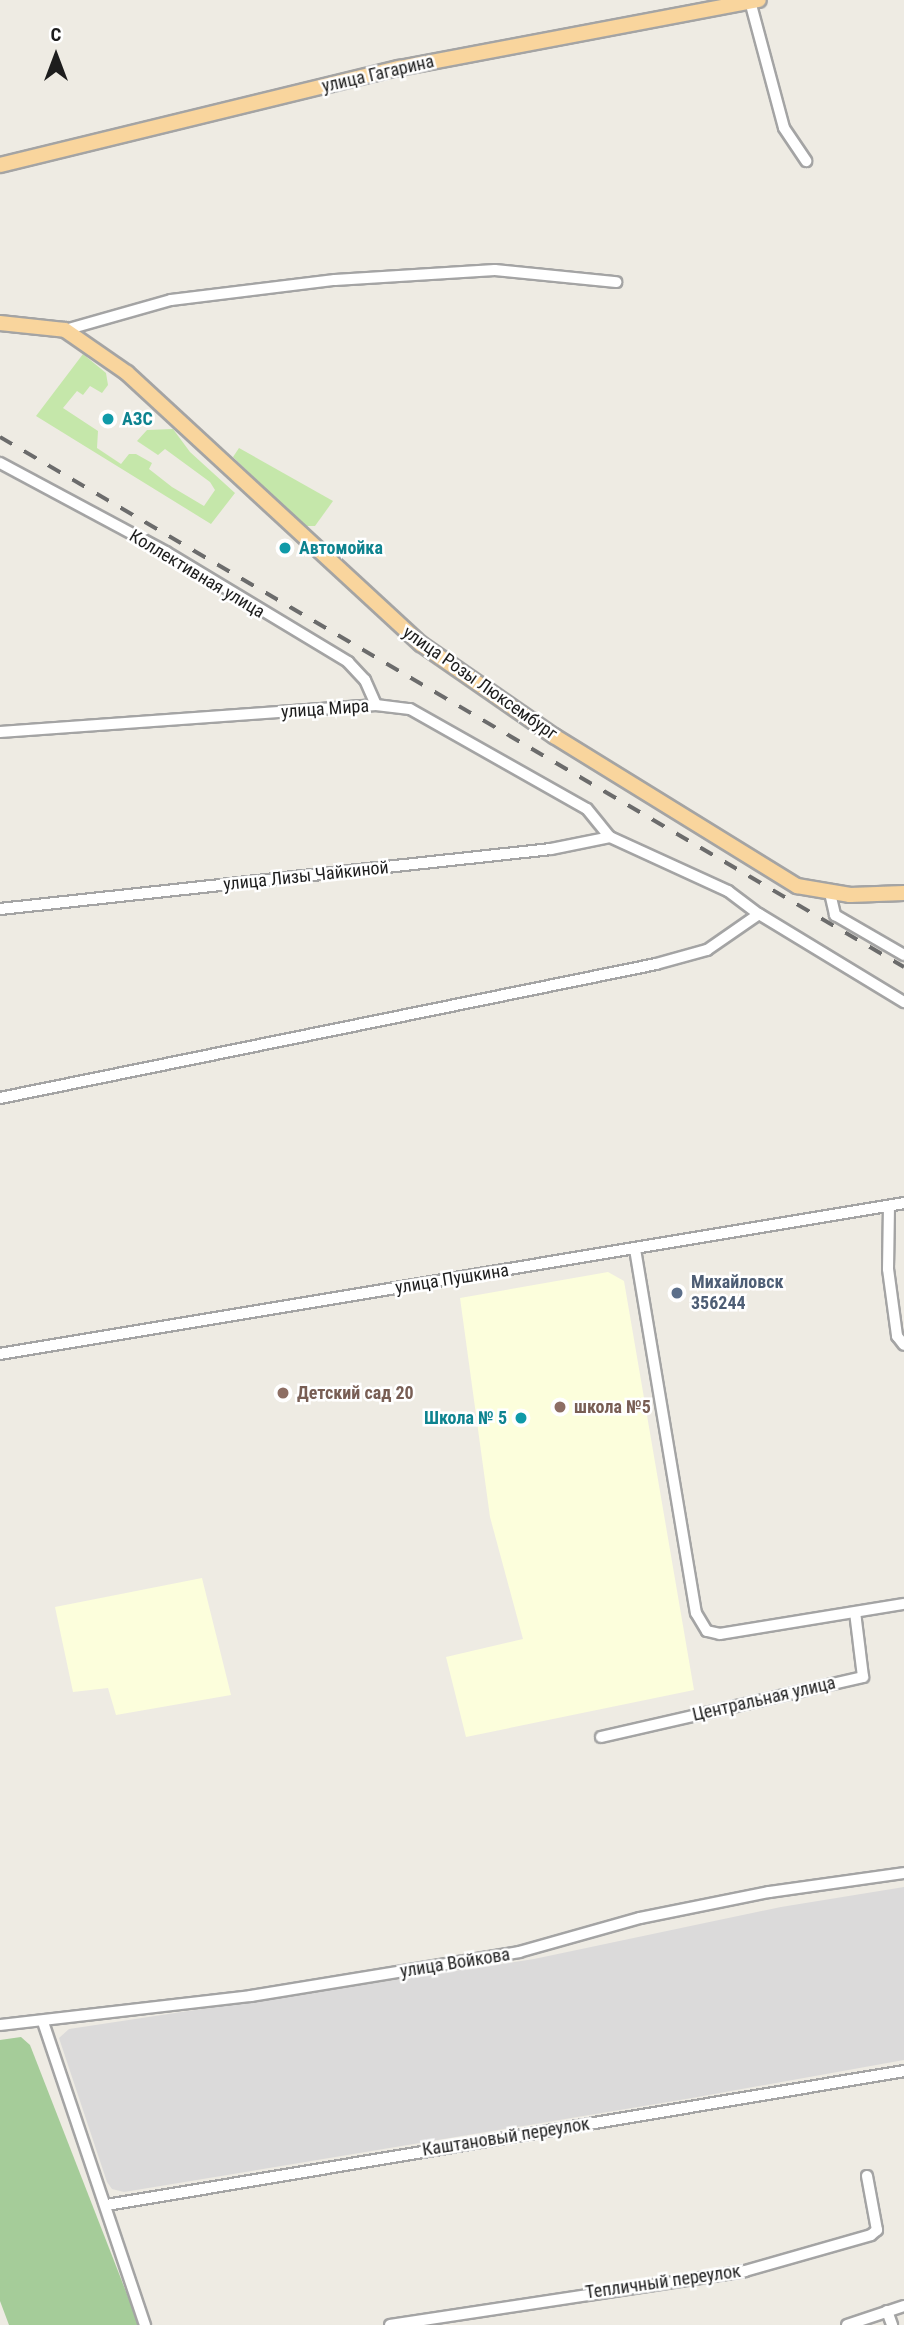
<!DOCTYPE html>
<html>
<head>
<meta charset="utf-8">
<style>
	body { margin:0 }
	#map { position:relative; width:904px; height:2325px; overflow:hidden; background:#eeebe3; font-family:"Roboto Condensed",sans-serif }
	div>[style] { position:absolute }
	.residential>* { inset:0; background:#dbdada }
	.education>* { inset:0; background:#fcfedc }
	.grass>* { inset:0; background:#c5e7aa }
	.forest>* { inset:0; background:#a5cc99 }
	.roads { filter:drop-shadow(2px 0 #a4a4a4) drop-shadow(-2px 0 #a4a4a4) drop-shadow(0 2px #a4a4a4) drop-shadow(0 -2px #a4a4a4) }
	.minor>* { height:10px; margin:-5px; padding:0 5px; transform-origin:5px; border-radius:5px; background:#fff }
	.major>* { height:14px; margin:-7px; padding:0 7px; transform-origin:7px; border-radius:7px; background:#f9d59d }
	.rail>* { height:3.5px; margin-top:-1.75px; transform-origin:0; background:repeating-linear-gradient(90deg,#6b6b6b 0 14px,transparent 0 28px) }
	.dots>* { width:19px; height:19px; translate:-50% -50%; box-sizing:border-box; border:4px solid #fff; border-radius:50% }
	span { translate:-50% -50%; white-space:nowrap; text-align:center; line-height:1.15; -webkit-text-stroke:5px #fff; paint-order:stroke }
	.street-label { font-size:18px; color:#1d1d1d }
	.culture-label { font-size:18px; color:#0d838f; font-weight:700 }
	.left { translate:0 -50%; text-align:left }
	.right { translate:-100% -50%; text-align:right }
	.service-label { font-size:18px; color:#4e5e75; font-weight:700 }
	.education-label { font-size:18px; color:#785e54; font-weight:700 }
	.north { position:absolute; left:21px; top:21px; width:70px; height:70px; -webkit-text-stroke:5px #fff; paint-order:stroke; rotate:0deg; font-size:19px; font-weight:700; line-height:28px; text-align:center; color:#1d1d1d }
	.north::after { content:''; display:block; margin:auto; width:24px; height:32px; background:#1d1d1d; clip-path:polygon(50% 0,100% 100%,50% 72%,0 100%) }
</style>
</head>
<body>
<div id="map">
	<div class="residential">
		<div style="clip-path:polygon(904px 1887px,904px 2060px,692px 2098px,124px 2192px,112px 2189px,107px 2182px,59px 2038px,69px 2029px,534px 1959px,781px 1907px)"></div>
	</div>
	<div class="education">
		<div style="clip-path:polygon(608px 1272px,624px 1281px,694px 1690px,466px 1737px,446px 1657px,523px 1639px,490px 1517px,460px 1298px)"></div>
		<div style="clip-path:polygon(202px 1578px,231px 1695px,116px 1715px,108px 1688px,73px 1692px,55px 1607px)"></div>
	</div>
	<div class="grass">
		<div style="clip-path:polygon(83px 354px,106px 373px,108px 385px,102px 393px,90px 386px,83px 395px,77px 391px,63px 408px,98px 431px,97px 448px,121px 464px,129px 454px,136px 454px,152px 463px,149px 469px,172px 487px,204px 506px,215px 490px,210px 482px,165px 449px,158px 455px,137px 441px,147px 430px,173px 429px,190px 452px,235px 493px,211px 524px,36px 416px)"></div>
		<div style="clip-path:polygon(239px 448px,333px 501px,315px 526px,304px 526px,233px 457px)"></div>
	</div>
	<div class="forest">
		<div style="clip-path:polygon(21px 2037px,30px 2045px,139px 2325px,9px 2325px,0 2301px,0 2040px)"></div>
	</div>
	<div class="roads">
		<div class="minor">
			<div style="left:750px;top:1px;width:131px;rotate:75deg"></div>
			<div style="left:784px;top:128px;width:40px;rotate:56deg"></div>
			<div style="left:65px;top:330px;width:110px;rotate:-15.8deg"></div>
			<div style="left:171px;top:300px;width:165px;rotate:-7deg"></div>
			<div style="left:335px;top:280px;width:160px;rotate:-3.6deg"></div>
			<div style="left:495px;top:270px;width:122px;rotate:5.7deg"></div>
			<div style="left:0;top:463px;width:188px;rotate:28.2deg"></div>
			<div style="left:166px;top:552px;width:213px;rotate:31.1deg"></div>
			<div style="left:348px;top:662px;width:25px;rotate:47deg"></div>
			<div style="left:365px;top:680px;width:27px;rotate:66deg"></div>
			<div style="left:0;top:732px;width:377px;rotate:-4.1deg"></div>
			<div style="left:376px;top:705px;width:34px;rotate:7deg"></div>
			<div style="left:410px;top:709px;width:203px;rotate:29.5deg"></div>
			<div style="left:587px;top:809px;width:36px;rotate:51deg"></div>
			<div style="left:610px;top:837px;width:130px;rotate:24.6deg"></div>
			<div style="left:728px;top:891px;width:39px;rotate:37deg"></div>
			<div style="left:830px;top:893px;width:23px;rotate:77deg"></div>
			<div style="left:835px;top:915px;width:80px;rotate:30.1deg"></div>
			<div style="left:0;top:909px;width:554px;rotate:-6.21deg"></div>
			<div style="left:551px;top:849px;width:60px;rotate:-11.5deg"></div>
			<div style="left:0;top:1098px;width:670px;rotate:-11.54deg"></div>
			<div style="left:656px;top:964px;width:53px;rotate:-15.4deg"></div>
			<div style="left:707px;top:950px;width:63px;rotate:-34.7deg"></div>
			<div style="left:759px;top:914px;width:170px;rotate:31.3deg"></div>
			<div style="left:889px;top:1206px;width:63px;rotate:90.9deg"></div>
			<div style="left:888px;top:1269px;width:68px;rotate:82.3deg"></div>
			<div style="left:897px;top:1336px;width:11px;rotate:52deg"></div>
			<div style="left:635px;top:1249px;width:369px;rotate:80.5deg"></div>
			<div style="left:696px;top:1613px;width:21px;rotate:59deg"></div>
			<div style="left:707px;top:1631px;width:13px;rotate:13deg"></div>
			<div style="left:720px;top:1634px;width:186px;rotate:-9.3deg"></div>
			<div style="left:0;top:1354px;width:917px;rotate:-9.48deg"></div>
			<div style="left:601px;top:1737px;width:269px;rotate:-12.9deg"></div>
			<div style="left:863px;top:1677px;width:65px;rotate:-97deg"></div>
			<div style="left:43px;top:2022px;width:320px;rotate:71.4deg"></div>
			<div style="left:0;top:2025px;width:253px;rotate:-6.6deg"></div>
			<div style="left:251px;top:1996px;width:272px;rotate:-9.3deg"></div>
			<div style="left:519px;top:1952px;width:126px;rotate:-15.7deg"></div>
			<div style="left:640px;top:1918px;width:132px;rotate:-11.4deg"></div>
			<div style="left:769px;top:1892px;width:136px;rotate:-8deg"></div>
			<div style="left:107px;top:2205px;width:808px;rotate:-9.54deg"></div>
			<div style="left:887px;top:2311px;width:15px;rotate:70deg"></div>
			<div style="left:390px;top:2325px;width:359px;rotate:-8.6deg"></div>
			<div style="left:745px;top:2271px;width:131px;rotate:-15.9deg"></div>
			<div style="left:871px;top:2235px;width:8px;rotate:-40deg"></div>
			<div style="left:877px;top:2230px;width:55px;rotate:-100.5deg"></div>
			<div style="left:847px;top:2325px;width:60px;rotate:-18.4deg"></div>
		</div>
		<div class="major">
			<div style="left:0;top:165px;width:411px;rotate:-13.7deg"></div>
			<div style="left:399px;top:68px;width:366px;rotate:-10.7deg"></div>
			<div style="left:0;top:323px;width:65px;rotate:6.1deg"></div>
			<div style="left:65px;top:330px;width:75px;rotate:34.7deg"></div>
			<div style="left:127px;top:373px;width:400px;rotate:42.7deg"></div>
			<div style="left:421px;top:644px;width:162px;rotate:34.7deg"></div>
			<div style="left:554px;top:736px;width:286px;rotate:31.7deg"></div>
			<div style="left:797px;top:886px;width:54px;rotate:9.6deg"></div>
			<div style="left:850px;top:895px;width:54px;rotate:-2.1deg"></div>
		</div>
	</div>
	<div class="rail">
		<div style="left:0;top:437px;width:1048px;rotate:30.38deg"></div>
	</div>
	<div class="dots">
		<div style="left:108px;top:419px;background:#0f9aa8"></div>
		<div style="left:285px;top:548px;background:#0f9aa8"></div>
		<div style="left:677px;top:1293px;background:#5c6f8a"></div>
		<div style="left:283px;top:1393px;background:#8d6e63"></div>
		<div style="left:560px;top:1407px;background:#8d6e63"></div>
		<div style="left:521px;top:1418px;background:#0f9aa8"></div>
	</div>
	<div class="street-label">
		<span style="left:378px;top:74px;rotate:-13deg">улица Гагарина</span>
		<span style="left:197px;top:574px;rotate:31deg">Коллективная улица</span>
		<span style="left:480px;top:683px;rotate:35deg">улица Розы Люксембург</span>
		<span style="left:325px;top:709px;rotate:-4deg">улица Мира</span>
		<span style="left:306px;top:876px;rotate:-6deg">улица Лизы Чайкиной</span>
		<span style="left:452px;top:1279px;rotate:-9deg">улица Пушкина</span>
		<span style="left:764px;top:1699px;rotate:-13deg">Центральная улица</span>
		<span style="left:455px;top:1963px;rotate:-9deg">улица Войкова</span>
		<span style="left:506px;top:2137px;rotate:-9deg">Каштановый переулок</span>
		<span style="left:663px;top:2282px;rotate:-8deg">Тепличный переулок</span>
	</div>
	<div class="culture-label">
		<span class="left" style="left:122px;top:419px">АЗС</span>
		<span class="left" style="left:299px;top:548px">Автомойка</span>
		<span class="right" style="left:507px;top:1418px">Школа № 5</span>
	</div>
	<div class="service-label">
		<span class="left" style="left:691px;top:1293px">Михайловск<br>356244</span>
	</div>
	<div class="education-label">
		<span class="left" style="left:297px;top:1393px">Детский сад 20</span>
		<span class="left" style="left:574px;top:1407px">школа №5</span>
	</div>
	<div class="north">С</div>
</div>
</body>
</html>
